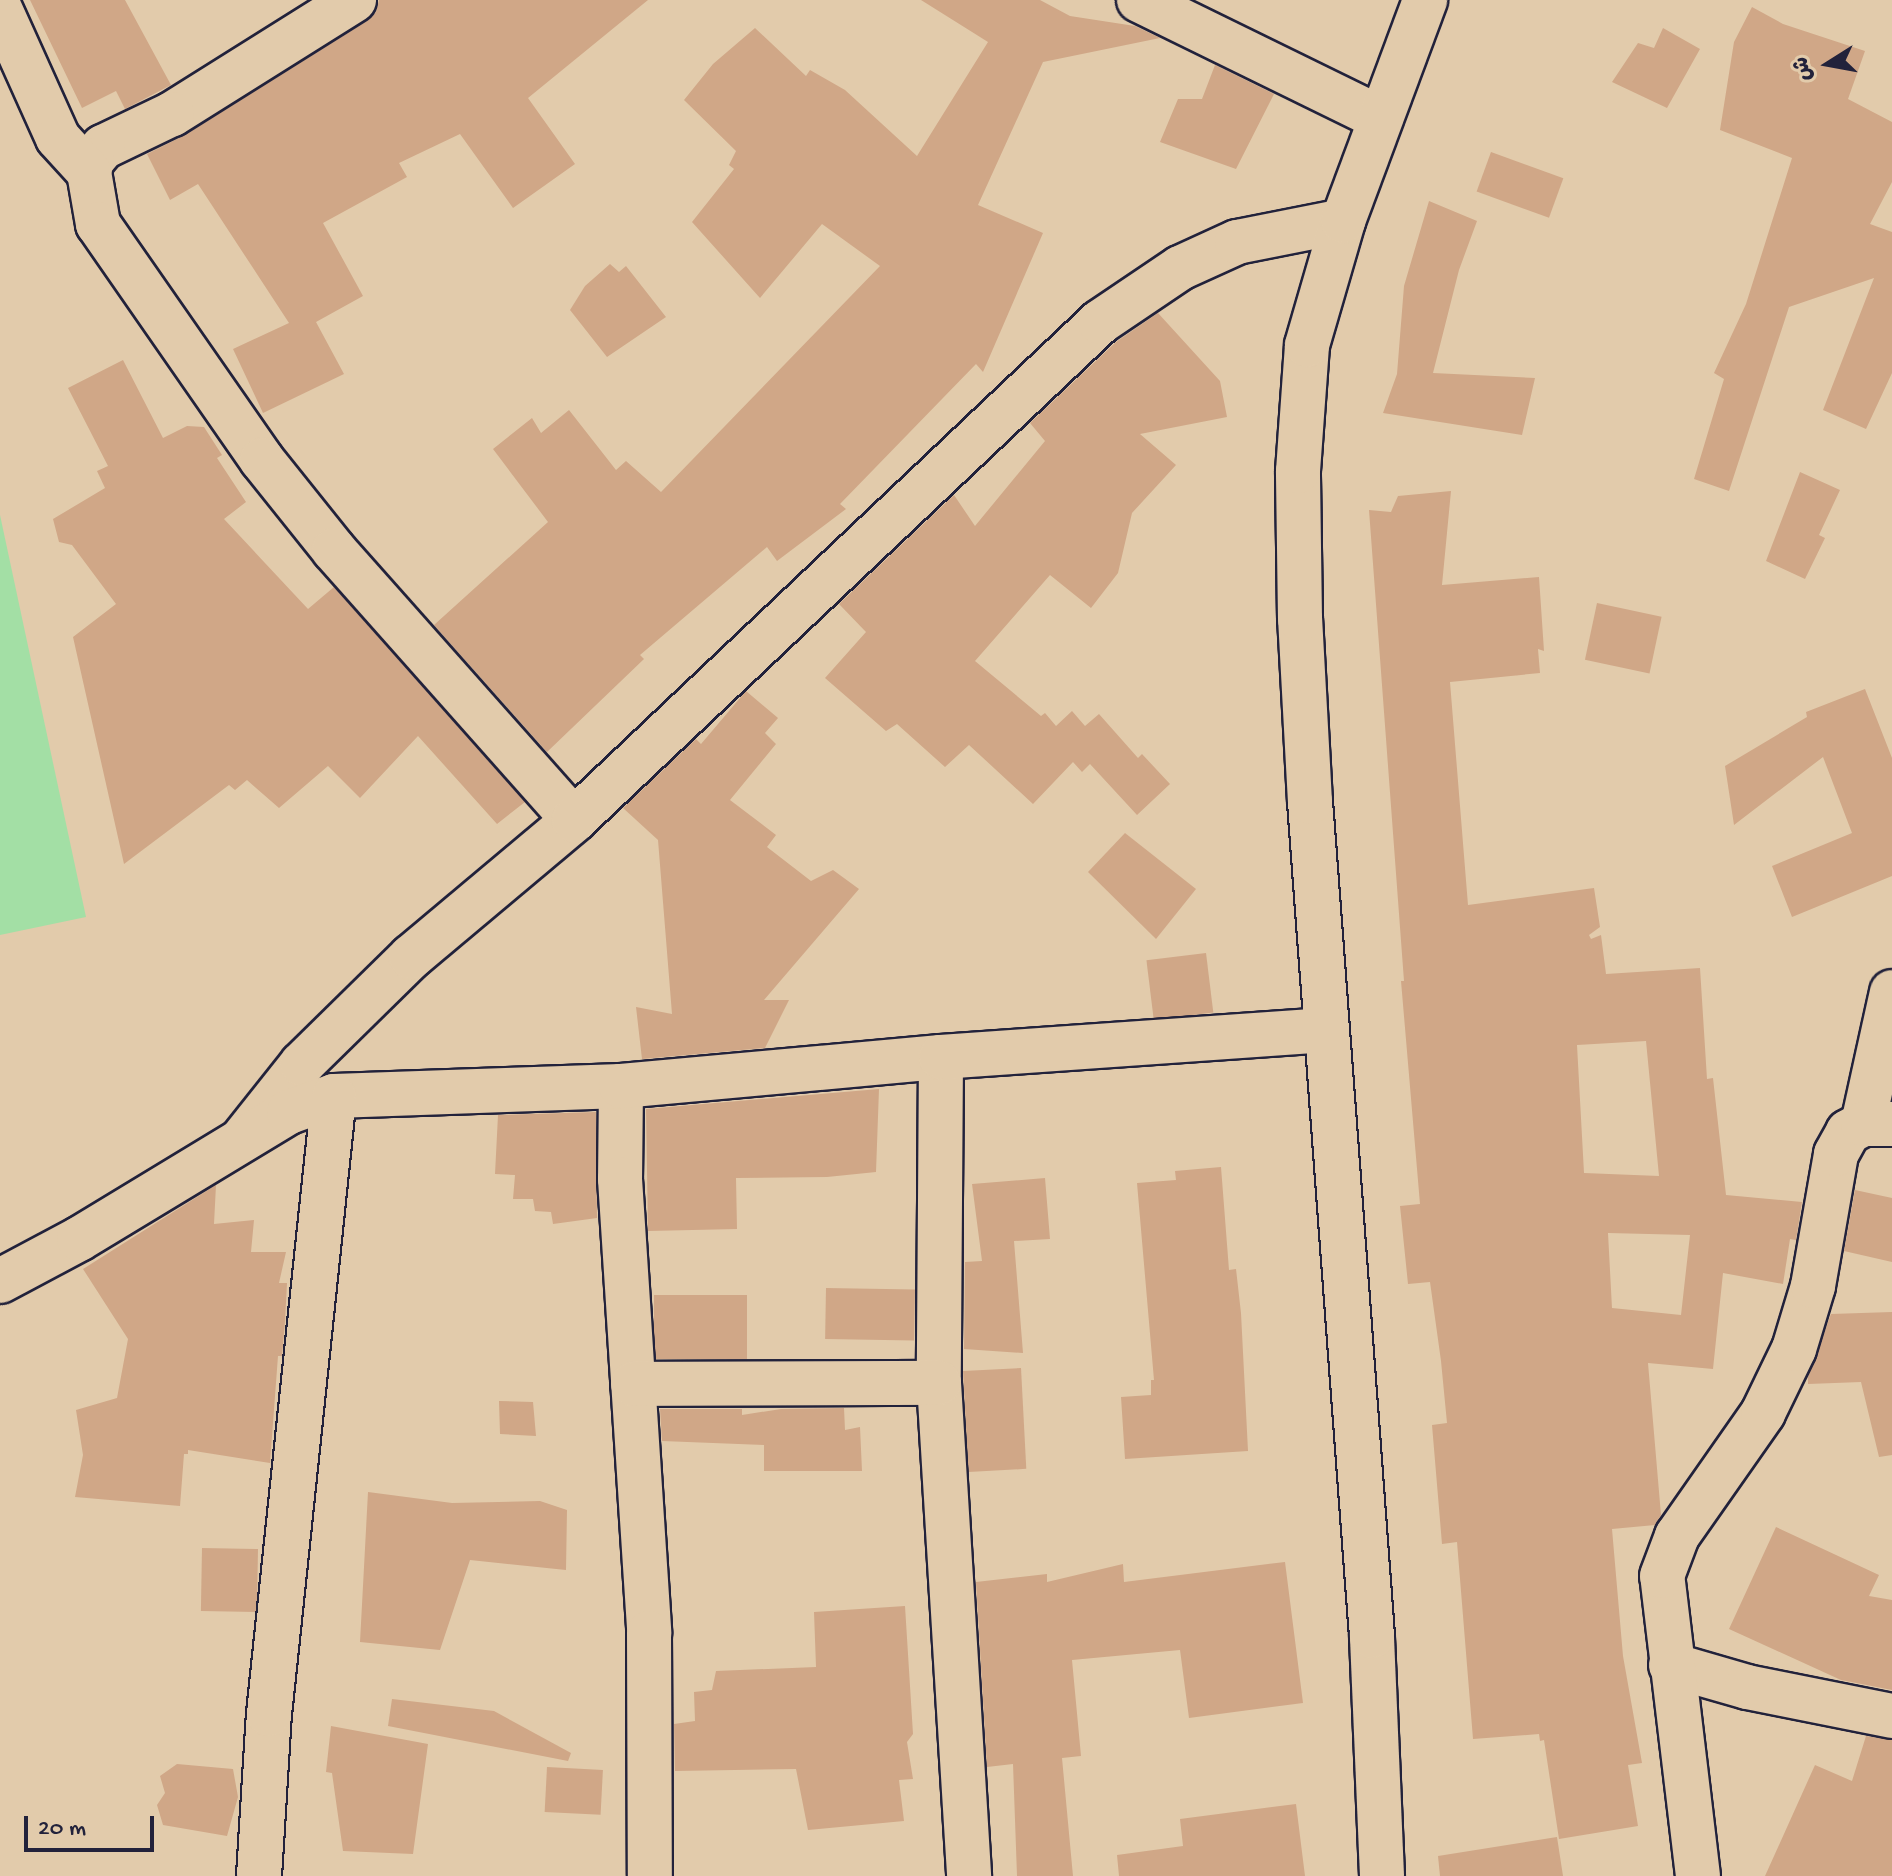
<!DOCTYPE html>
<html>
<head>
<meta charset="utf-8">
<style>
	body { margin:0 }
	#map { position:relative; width:1892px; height:1876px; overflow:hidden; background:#e2cbab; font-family:"Gochi Hand","Playpen Sans Arabic",sans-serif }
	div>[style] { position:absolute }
	.green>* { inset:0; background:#a3dfa5 }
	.building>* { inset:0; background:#d0a787; transform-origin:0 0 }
	.roads { filter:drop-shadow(2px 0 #22223b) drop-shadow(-2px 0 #22223b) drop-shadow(0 2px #22223b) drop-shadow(0 -2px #22223b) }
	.minor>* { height:44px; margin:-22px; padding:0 22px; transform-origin:22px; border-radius:22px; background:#e2cbab }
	span { translate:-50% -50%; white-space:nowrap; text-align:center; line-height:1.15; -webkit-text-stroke:8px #e2cbab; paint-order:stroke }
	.north { position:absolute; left:1788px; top:24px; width:80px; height:80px; -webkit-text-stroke:6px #e2cbab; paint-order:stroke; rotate:259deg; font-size:22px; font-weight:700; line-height:32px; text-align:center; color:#22223b }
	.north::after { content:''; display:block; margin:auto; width:28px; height:36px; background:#22223b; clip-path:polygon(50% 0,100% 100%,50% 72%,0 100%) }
	.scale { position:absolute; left:24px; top:1816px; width:130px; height:36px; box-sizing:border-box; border:4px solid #22223b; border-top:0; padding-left:10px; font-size:24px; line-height:28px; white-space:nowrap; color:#22223b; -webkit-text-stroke:6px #e2cbab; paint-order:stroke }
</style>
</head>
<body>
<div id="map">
	<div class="green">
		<div style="clip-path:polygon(0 515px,86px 917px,0 935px)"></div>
	</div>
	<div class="building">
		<div style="clip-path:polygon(30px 0,125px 0,171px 85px,125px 109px,116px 91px,82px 108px)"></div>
		<div style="clip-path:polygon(379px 0,648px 0,528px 98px,575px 164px,513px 208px,460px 134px,399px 163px,407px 177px,323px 223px,363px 296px,316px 322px,344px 374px,263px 413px,233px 349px,289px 323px,198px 184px,170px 200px,147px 154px,185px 135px,367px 21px,376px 12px)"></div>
		<div style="clip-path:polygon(921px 0,1040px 0,1070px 16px,1135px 26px,1160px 38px,1043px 62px,978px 205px,1043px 233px,983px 372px,976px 364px,840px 504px,846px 509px,777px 561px,767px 547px,640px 655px,644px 659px,547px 752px,434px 625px,548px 522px,493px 449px,532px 418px,541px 433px,569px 410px,616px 470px,626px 461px,661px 492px,880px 266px,822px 224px,760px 298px,692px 222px,734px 169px,729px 165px,736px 151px,684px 100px,713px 64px,755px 28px,806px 76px,810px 70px,845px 90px,917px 156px,988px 42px)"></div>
		<div style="clip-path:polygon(1752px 7px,1783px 24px,1865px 51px,1848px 99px,1892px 122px,1892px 182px,1870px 224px,1892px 232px,1892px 373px,1866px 429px,1823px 410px,1874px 278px,1789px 307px,1729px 491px,1694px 479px,1724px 379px,1714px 373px,1746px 304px,1792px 158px,1720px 130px,1734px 42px)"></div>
		<div style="clip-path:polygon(1663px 28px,1700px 49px,1667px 108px,1612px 82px,1638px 43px,1654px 48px)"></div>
		<div style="clip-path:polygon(1215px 65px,1274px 94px,1236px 169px,1160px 142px,1178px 99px,1202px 99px)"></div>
		<div style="left:1491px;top:152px;width:77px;height:42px;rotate:20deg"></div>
		<div style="clip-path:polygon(1429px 201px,1477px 221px,1459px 270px,1433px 373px,1535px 378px,1522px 435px,1383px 413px,1397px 374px,1404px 286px)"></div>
		<div style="clip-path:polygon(610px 264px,619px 272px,626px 266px,666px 317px,607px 357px,570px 310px,585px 286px)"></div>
		<div style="clip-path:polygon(1158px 313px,1220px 381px,1227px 417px,1140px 434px,1176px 465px,1132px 513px,1118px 573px,1091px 608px,1050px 575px,975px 661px,1041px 716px,1045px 713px,1056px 726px,1072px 711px,1085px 726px,1099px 714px,1138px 758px,1142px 754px,1170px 784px,1137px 815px,1090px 764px,1082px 772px,1073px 762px,1033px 804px,969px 745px,945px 767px,897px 724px,886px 731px,825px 678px,866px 632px,839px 604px,954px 495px,975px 526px,1045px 441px,1030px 423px,1116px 342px)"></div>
		<div style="clip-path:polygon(123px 360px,163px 438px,187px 426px,204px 427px,222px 455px,217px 458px,246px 502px,224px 519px,308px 609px,334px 587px,525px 802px,497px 824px,418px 736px,360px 798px,328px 766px,279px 808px,247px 780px,235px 790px,229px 785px,124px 864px,73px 637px,116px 604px,72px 545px,59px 542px,53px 519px,105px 488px,97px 471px,108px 466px,68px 388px)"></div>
		<div style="clip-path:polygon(1800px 472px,1840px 490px,1819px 535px,1825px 538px,1805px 579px,1766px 561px)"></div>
		<div style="clip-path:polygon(evenodd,1451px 491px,1442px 585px,1539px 577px,1544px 651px,1538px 649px,1540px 673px,1450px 682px,1468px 905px,1594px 888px,1600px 927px,1589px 935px,1591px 939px,1601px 935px,1606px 974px,1700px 968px,1707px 1079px,1713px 1078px,1726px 1195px,1802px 1202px,1796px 1240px,1790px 1239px,1783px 1284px,1723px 1273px,1713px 1369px,1648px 1363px,1661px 1515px,1655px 1525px,1612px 1529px,1623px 1656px,1642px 1763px,1628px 1765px,1638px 1826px,1559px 1839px,1544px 1740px,1540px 1741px,1539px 1734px,1473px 1739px,1457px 1542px,1442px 1544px,1432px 1425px,1447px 1423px,1441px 1361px,1430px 1282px,1408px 1284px,1400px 1206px,1420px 1204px,1401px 981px,1404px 981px,1369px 510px,1391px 512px,1398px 496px,1451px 491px,1646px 1041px,1659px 1176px,1584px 1173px,1577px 1045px,1646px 1041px,1451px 491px,1608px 1233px,1690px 1235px,1681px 1315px,1612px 1308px,1608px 1233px)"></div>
		<div style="left:1597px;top:603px;width:66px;height:58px;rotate:12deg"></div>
		<div style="clip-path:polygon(1865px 689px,1892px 758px,1892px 876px,1792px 917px,1772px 866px,1852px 833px,1823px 757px,1734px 825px,1725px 766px,1807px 717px,1806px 712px)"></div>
		<div style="clip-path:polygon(746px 691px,778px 718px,765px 733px,776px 744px,730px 800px,776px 835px,767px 847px,811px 881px,833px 870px,859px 889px,764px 1000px,789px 1000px,765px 1048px,642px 1059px,636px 1007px,672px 1014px,658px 840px,623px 808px,696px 739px,701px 744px)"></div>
		<div style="clip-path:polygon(1125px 833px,1196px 889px,1156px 939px,1088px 872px)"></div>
		<div style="left:1206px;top:953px;width:60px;height:60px;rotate:83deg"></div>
		<div style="clip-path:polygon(879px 1089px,876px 1172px,827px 1177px,736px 1178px,737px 1229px,648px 1231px,646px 1109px)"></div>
		<div style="clip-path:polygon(596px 1112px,597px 1218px,553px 1224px,551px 1212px,535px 1211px,533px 1199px,513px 1199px,515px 1175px,495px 1174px,498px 1115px)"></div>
		<div style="clip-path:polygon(1221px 1167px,1229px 1270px,1236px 1269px,1241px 1313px,1248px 1451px,1125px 1459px,1121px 1397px,1151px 1395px,1151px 1380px,1154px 1380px,1137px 1183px,1176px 1180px,1175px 1171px)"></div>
		<div style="clip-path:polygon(1045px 1178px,1050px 1239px,1014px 1241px,1023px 1353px,964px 1349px,965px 1262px,982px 1261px,972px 1184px)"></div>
		<div style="clip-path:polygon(216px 1185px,214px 1224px,254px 1220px,251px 1252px,286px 1252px,279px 1283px,287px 1283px,285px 1322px,282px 1356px,278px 1356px,270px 1463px,188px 1450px,188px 1454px,184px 1454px,180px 1506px,75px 1497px,83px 1455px,76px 1410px,117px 1398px,128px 1339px,83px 1269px)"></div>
		<div style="clip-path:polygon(1855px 1190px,1892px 1198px,1892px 1262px,1844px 1251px)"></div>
		<div style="left:826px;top:1288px;width:89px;height:51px;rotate:1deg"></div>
		<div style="left:654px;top:1295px;width:93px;height:64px"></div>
		<div style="clip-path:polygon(1892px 1312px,1892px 1455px,1879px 1457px,1861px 1382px,1808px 1384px,1808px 1377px,1831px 1314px)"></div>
		<div style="left:1021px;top:1368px;width:101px;height:58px;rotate:87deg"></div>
		<div style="clip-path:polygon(499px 1401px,533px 1402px,536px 1436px,500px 1434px)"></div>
		<div style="clip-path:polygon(844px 1408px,845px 1430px,860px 1427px,862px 1471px,764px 1471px,764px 1445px,662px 1441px,660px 1409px,742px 1409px,742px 1415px,781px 1409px)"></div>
		<div style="clip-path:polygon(368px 1492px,452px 1503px,540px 1501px,567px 1510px,566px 1570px,470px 1560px,440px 1650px,360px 1642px)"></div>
		<div style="clip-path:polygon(1776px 1527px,1879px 1575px,1869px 1596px,1892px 1600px,1892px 1690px,1841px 1680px,1729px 1629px)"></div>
		<div style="left:202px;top:1548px;width:56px;height:63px;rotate:1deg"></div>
		<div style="clip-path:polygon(1285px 1562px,1303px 1703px,1189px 1718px,1180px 1650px,1072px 1660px,1081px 1756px,1062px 1758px,1073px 1876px,1017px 1876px,1013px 1764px,987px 1767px,976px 1582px,1047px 1574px,1047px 1582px,1123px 1564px,1124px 1582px)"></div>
		<div style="clip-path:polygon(905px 1606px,913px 1734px,907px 1742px,913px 1779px,899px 1780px,904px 1821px,808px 1830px,796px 1769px,675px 1771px,674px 1724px,695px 1721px,694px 1692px,712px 1690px,716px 1671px,816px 1667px,814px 1612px)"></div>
		<div style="clip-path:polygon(392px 1699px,494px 1711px,571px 1753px,568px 1761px,388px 1726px)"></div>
		<div style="clip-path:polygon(331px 1726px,428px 1744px,413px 1854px,343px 1851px,332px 1773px,326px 1772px)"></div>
		<div style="clip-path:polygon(1866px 1736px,1892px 1740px,1892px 1876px,1765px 1876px,1815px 1765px,1852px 1781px)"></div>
		<div style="clip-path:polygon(177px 1764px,233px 1769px,238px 1797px,227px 1836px,163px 1825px,157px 1805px,165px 1793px,160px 1776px)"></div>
		<div style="left:547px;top:1767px;width:56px;height:45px;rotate:3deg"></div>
		<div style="clip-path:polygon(1296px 1804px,1305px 1876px,1119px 1876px,1117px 1855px,1183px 1846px,1180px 1819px)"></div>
		<div style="clip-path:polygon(1557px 1837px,1563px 1876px,1440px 1876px,1438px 1856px)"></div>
	</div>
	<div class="roads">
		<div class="minor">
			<div style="left:354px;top:0;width:215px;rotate:147.9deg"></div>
			<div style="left:172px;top:114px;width:76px;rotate:154.4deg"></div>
			<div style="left:103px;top:147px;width:17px;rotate:130deg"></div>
			<div style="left:92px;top:160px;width:12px;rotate:104deg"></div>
			<div style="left:89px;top:172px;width:53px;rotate:80.2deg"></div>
			<div style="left:98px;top:224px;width:287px;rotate:55.2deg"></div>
			<div style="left:262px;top:460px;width:115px;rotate:51.3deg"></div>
			<div style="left:334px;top:550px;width:361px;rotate:48.4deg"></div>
			<div style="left:1139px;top:0;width:268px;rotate:26.1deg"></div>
			<div style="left:0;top:9px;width:141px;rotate:65.8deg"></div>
			<div style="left:58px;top:138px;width:46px;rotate:47.6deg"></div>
			<div style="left:941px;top:1057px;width:326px;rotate:90.4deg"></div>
			<div style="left:939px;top:1383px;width:494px;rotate:86.5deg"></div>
			<div style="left:621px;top:1086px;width:93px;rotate:90.6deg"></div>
			<div style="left:620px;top:1179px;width:455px;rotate:86.3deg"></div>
			<div style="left:649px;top:1633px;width:243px;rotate:89.8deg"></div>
			<div style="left:1863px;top:1124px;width:135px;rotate:-77.6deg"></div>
			<div style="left:244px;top:1137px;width:93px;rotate:-51.5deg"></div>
			<div style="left:302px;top:1064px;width:153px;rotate:-44.5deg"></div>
			<div style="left:411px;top:957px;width:213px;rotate:-40deg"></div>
			<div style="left:574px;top:820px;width:724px;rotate:-43.43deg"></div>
			<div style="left:1100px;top:322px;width:97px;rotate:-34deg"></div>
			<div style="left:1180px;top:268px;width:63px;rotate:-24.5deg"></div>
			<div style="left:1237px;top:242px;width:108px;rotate:-11.2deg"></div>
			<div style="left:0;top:1281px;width:89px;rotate:-28deg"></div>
			<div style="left:79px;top:1239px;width:245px;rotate:-31.2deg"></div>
			<div style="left:289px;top:1112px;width:48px;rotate:-19.6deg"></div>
			<div style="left:334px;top:1096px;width:287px;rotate:-2deg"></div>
			<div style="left:621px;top:1086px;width:321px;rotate:-5.2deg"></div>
			<div style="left:941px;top:1057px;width:386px;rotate:-4deg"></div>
			<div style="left:633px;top:1384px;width:306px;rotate:-0.2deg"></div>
			<div style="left:1671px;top:1665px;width:79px;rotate:16.1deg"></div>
			<div style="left:1747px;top:1687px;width:148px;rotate:11.3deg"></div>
			<div style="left:259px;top:1876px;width:162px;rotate:-86.5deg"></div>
			<div style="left:269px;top:1714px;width:621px;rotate:-84deg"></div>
			<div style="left:1382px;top:1876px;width:240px;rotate:-92.4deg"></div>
			<div style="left:1372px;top:1636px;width:836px;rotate:-94.25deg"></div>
			<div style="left:1310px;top:802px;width:183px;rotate:-93.1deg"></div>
			<div style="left:1300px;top:619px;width:148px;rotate:-90.8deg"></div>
			<div style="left:1298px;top:471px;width:126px;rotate:-85.9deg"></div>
			<div style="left:1307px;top:345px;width:129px;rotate:-73.8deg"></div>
			<div style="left:1343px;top:221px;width:236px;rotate:-69.6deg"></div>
			<div style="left:1698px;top:1876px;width:302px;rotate:-96.8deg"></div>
			<div style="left:1662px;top:1576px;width:43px;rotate:-69.4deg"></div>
			<div style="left:1677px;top:1536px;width:150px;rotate:-55deg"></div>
			<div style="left:1763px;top:1413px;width:71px;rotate:-64.2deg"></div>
			<div style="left:1794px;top:1349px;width:66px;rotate:-73.2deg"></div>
			<div style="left:1813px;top:1286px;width:134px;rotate:-80.1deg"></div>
			<div style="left:1836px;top:1154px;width:25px;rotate:-61deg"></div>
			<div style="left:1848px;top:1132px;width:17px;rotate:-28deg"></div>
			<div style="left:1863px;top:1124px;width:29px"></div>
		</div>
	</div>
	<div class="north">ش</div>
	<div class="scale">20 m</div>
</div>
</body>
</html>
